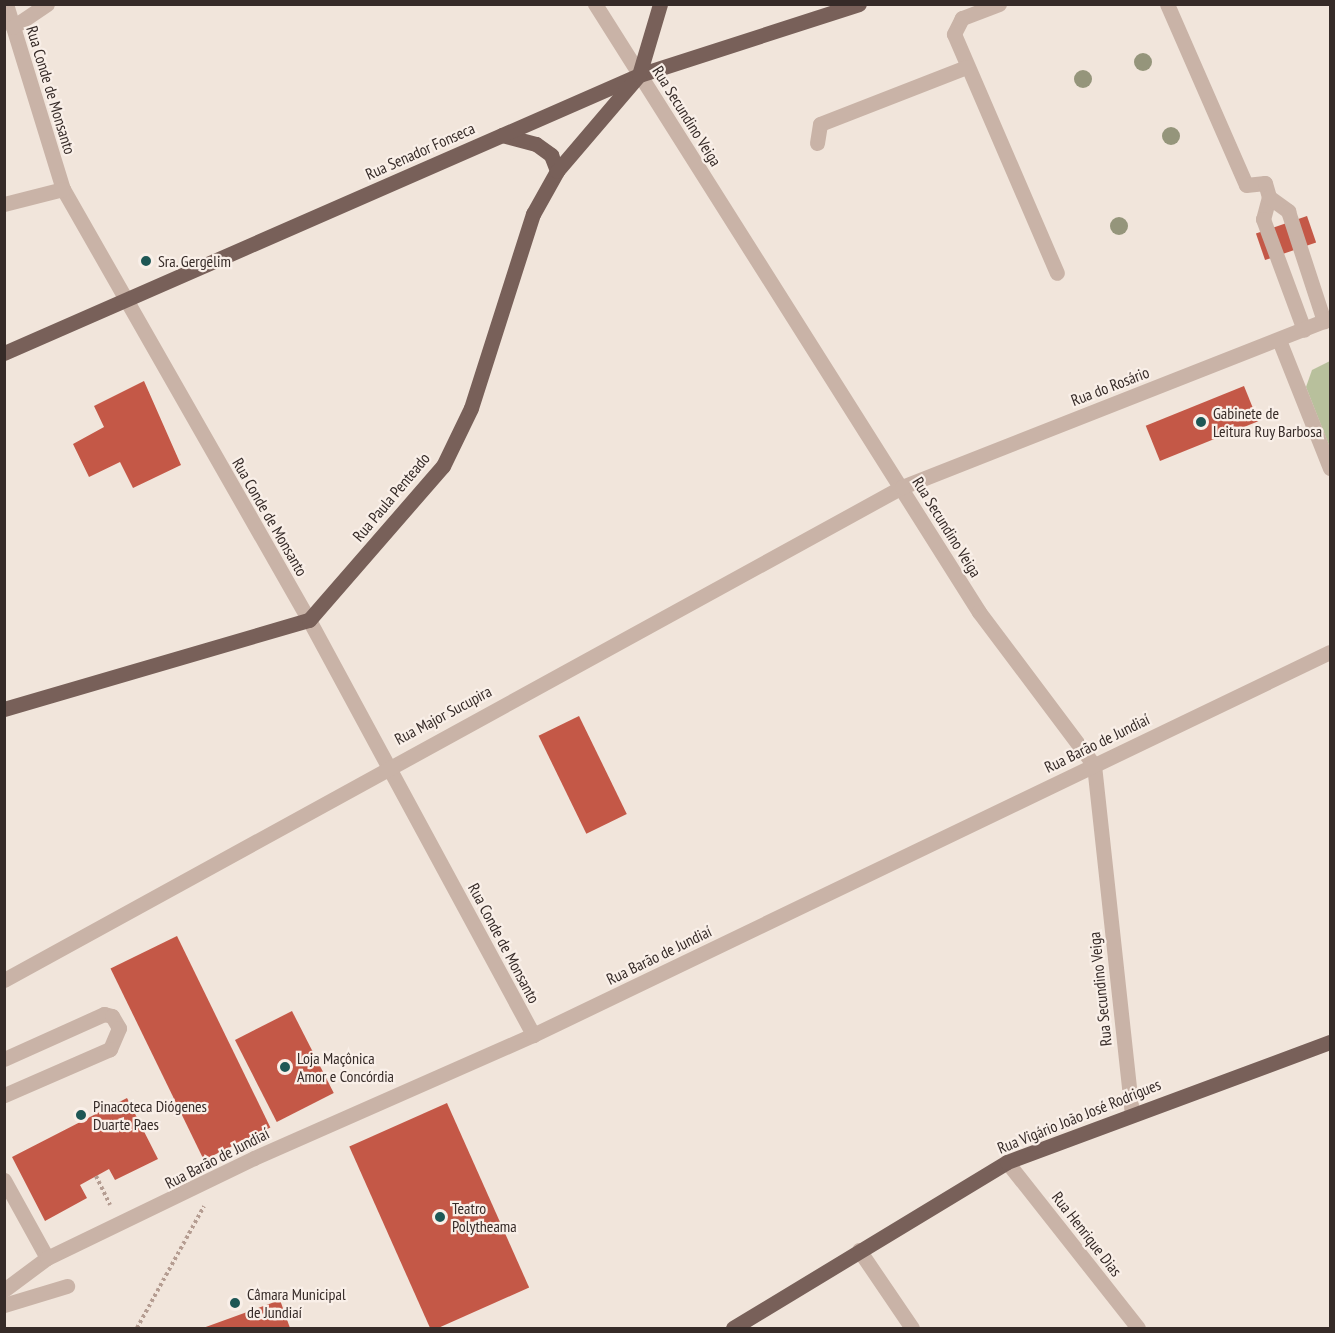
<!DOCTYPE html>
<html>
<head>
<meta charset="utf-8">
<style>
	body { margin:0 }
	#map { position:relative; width:1335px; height:1333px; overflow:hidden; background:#f1e5db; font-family:"PT Sans Narrow",sans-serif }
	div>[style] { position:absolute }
	.green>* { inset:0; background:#b8c09c }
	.building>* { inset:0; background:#c45847; transform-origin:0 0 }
	.path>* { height:4px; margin-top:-2px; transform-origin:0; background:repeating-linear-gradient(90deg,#b59d92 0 3px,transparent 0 6px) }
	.minor>* { height:15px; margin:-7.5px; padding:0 7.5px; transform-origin:7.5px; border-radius:7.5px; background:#c9b3a7 }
	.major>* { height:15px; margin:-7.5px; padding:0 7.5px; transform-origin:7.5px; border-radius:7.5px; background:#786059 }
	.trees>* { width:18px; height:18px; margin:-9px; border-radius:50%; background:#95957b }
	.dots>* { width:16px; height:16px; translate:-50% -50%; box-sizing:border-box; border:3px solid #f9efe8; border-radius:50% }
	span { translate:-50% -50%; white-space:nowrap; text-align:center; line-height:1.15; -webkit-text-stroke:4.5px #f9efe8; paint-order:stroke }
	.street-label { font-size:16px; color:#362b28 }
	.poi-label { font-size:16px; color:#362b28 }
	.left { translate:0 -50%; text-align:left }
	.frame { position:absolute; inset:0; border:6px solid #362b28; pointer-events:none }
</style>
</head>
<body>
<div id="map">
	<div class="green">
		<div style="clip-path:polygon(1330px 361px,1330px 448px,1306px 387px,1312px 370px)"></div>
	</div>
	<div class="building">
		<div style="left:1307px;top:216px;width:28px;height:54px;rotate:71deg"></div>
		<div style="clip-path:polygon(144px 381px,181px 465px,133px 488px,120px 462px,89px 477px,73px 444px,104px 427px,94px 406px)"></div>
		<div style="left:1244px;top:386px;width:38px;height:106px;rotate:68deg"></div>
		<div style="left:579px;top:716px;width:109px;height:45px;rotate:64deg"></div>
		<div style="left:177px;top:936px;width:213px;height:74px;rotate:64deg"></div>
		<div style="left:292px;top:1011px;width:92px;height:64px;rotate:63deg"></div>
		<div style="clip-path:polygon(127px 1098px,158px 1159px,115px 1180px,109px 1169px,80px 1185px,87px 1198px,45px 1221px,12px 1157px)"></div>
		<div style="left:447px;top:1103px;width:202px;height:107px;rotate:66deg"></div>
		<div style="clip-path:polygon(280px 1300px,290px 1328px,203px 1328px)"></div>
	</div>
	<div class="path">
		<div style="left:96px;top:1176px;width:32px;rotate:64deg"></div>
		<div style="left:137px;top:1328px;width:139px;rotate:-61.2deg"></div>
	</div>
	<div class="minor">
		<div style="left:6px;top:4px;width:194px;rotate:72.9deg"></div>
		<div style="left:63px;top:189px;width:496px;rotate:60.3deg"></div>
		<div style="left:309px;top:620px;width:472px;rotate:61.6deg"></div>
		<div style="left:595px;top:4px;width:719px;rotate:57.72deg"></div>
		<div style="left:979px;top:612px;width:191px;rotate:53.1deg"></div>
		<div style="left:1094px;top:765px;width:349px;rotate:83.8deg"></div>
		<div style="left:999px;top:4px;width:40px;rotate:159deg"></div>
		<div style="left:962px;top:18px;width:18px;rotate:117deg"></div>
		<div style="left:954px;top:34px;width:260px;rotate:66.7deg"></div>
		<div style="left:1167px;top:4px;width:197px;rotate:66.4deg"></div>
		<div style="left:1246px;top:185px;width:19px;rotate:-6deg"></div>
		<div style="left:1265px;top:183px;width:15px;rotate:74deg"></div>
		<div style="left:1269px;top:197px;width:23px;rotate:105deg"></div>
		<div style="left:1263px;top:219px;width:118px;rotate:69.7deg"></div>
		<div style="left:13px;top:27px;width:41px;rotate:-34.1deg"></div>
		<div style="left:817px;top:143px;width:19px;rotate:-81deg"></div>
		<div style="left:820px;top:124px;width:157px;rotate:-21.3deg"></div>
		<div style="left:1269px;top:197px;width:24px;rotate:36deg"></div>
		<div style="left:1288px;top:211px;width:116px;rotate:71.9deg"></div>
		<div style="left:4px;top:204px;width:61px;rotate:-14.3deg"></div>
		<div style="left:1279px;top:340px;width:138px;rotate:68.3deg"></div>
		<div style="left:4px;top:980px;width:1024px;rotate:-28.77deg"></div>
		<div style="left:902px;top:487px;width:460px;rotate:-21.5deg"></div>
		<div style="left:4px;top:1059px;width:110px;rotate:-24.2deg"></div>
		<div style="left:104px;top:1014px;width:8px;rotate:14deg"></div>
		<div style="left:112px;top:1016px;width:14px;rotate:60deg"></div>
		<div style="left:119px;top:1028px;width:23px;rotate:113deg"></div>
		<div style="left:110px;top:1049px;width:116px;rotate:156.5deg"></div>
		<div style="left:1007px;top:1162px;width:211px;rotate:51.7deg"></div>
		<div style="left:4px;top:1180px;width:89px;rotate:61.1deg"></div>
		<div style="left:859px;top:1250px;width:94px;rotate:55.8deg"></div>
		<div style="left:4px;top:1290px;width:54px;rotate:-36.7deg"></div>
		<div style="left:47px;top:1258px;width:230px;rotate:-25.8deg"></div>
		<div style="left:254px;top:1158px;width:305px;rotate:-23.8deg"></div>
		<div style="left:533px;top:1035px;width:884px;rotate:-25.67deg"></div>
		<div style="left:4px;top:1305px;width:66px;rotate:-16.8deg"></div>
	</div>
	<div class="major">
		<div style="left:502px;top:135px;width:35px;rotate:15deg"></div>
		<div style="left:536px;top:144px;width:19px;rotate:36deg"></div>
		<div style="left:551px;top:155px;width:17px;rotate:69deg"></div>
		<div style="left:4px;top:353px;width:693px;rotate:-23.64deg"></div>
		<div style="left:639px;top:75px;width:231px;rotate:-17.9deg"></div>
		<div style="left:4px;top:709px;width:318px;rotate:-16.3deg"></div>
		<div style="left:309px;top:620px;width:204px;rotate:-49deg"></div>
		<div style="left:443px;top:466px;width:64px;rotate:-64.2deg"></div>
		<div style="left:471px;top:408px;width:204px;rotate:-72.3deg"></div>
		<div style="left:533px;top:214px;width:49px;rotate:-60.8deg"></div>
		<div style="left:557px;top:171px;width:126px;rotate:-49.5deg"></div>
		<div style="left:639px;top:75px;width:74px;rotate:-73.5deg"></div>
		<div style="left:733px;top:1328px;width:320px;rotate:-31.2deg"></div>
		<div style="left:1007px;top:1162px;width:345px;rotate:-20.4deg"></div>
	</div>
	<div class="trees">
		<div style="left:1143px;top:62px"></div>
		<div style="left:1083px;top:79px"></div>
		<div style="left:1171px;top:136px"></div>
		<div style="left:1119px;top:226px"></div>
	</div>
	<div class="dots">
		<div style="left:146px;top:261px;background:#1e5755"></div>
		<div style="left:1201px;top:422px;background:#1e5755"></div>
		<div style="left:285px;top:1067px;background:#1e5755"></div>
		<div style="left:81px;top:1115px;background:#1e5755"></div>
		<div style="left:440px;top:1217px;background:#1e5755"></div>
		<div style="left:235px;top:1303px;background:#1e5755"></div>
	</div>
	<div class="street-label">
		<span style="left:51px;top:90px;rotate:73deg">Rua Conde de Monsanto</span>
		<span style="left:687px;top:116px;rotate:58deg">Rua Secundino Veiga</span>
		<span style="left:420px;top:151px;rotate:-24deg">Rua Senador Fonseca</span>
		<span style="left:1110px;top:386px;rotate:-21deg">Rua do Rosário</span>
		<span style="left:391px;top:497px;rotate:-50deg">Rua Paula Penteado</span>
		<span style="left:270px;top:517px;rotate:60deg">Rua Conde de Monsanto</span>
		<span style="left:947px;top:527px;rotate:58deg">Rua Secundino Veiga</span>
		<span style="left:443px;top:715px;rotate:-28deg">Rua Major Sucupira</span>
		<span style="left:1097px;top:743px;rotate:-26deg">Rua Barão de Jundiaí</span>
		<span style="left:504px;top:943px;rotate:62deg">Rua Conde de Monsanto</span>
		<span style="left:659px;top:955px;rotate:-26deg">Rua Barão de Jundiaí</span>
		<span style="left:1100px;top:989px;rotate:-96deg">Rua Secundino Veiga</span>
		<span style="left:1079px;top:1116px;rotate:-22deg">Rua Vigário João José Rodrigues</span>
		<span style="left:217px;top:1158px;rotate:-27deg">Rua Barão de Jundiaí</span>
		<span style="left:1087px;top:1234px;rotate:52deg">Rua Henrique Dias</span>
	</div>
	<div class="poi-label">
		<span class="left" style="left:158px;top:261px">Sra. Gergelim</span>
		<span class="left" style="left:1213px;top:422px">Gabinete de<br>Leitura Ruy Barbosa</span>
		<span class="left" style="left:297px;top:1067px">Loja Maçônica<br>Amor e Concórdia</span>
		<span class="left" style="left:93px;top:1115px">Pinacoteca Diógenes<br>Duarte Paes</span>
		<span class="left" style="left:452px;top:1217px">Teatro<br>Polytheama</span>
		<span class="left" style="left:247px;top:1303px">Câmara Municipal<br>de Jundiaí</span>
	</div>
	<div class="frame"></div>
</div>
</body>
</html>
